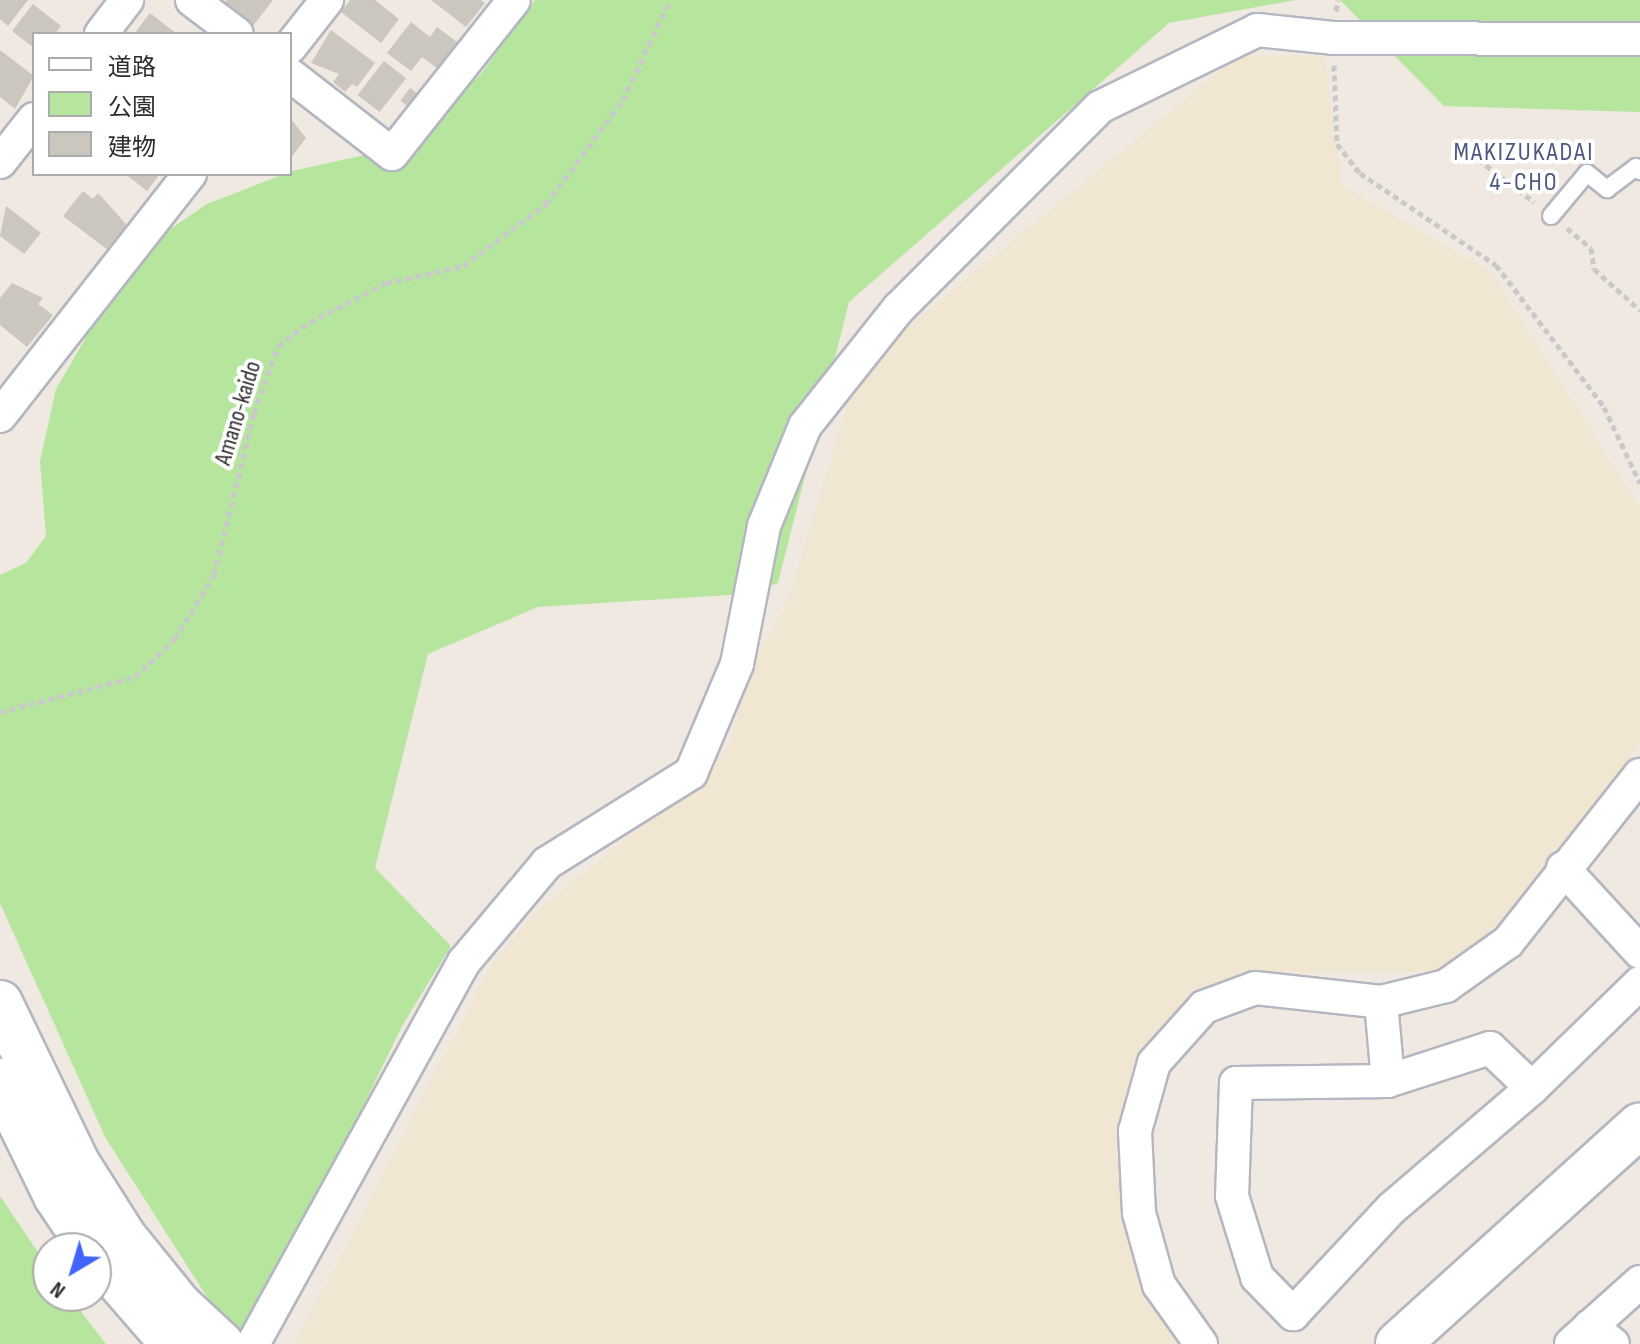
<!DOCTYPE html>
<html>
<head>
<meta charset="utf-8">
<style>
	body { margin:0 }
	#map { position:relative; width:1640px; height:1344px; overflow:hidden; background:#efe9e1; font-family:"Sofia Sans Condensed","Noto Sans JP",sans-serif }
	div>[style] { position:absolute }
	.education>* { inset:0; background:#f0e6d1 }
	.green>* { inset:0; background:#b6e59e }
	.building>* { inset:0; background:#cbc7bf; transform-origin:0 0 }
	.path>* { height:5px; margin-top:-2.5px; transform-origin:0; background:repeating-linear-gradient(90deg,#c9c9c9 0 6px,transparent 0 10px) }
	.roads { filter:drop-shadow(2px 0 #b4b7c1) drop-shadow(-2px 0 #b4b7c1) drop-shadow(0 2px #b4b7c1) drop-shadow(0 -2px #b4b7c1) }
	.lane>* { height:16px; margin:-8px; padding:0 8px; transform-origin:8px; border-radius:8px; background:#fff }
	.street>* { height:32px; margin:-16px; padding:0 16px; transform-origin:16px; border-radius:16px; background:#fff }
	.secondary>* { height:44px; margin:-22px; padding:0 22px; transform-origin:22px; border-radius:22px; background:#fff }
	span { translate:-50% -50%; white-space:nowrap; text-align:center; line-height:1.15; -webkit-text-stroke:8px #fff; paint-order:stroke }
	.street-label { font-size:24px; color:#2e2e2e }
	.neighbourhood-label { font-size:26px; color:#4d5680; letter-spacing:2px }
	.legend { position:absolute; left:32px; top:32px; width:260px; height:144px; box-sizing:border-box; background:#fff; border:2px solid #ababab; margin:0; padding:10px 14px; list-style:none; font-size:24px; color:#2e2e2e }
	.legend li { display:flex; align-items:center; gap:16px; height:40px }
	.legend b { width:40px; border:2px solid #ababab }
	.north { position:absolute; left:32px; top:1232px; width:80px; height:80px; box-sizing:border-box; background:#fff; border:2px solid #ababab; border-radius:50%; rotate:218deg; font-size:22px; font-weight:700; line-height:32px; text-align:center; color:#2e2e2e }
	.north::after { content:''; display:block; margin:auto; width:28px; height:36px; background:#4264fb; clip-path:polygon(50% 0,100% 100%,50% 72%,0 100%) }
</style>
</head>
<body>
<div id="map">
	<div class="education">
		<div style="clip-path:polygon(1239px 55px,1325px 56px,1342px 185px,1491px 272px,1640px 507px,1640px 743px,1478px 971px,1257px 973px,1144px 1082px,1149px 1236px,1185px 1344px,295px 1344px,490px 967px,537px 910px,693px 786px,729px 746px,750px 669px,788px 601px,859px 367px)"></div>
	</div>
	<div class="green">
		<div style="clip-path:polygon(535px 0,1296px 0,1169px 23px,849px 302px,778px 583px,745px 594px,538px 607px,428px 654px,375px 868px,451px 946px,402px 1026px,319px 1198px,237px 1344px,105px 1137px,0 903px,0 575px,26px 563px,46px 536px,40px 461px,56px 389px,135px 253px,207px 204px,292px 171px,401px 147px,481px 74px)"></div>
		<div style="clip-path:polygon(1340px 0,1640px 0,1640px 112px,1444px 106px)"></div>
		<div style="clip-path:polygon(0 1196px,48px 1267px,48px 1296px,69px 1296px,106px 1344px,0 1344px)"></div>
	</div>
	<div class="building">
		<div style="clip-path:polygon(0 0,28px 0,8px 26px,0 19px)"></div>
		<div style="clip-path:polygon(227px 0,273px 0,252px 27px,223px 5px)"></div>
		<div style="clip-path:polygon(350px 0,375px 0,399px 19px,381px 43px,341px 12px)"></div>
		<div style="clip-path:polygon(431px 0,481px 0,485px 3px,466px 27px)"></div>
		<div style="clip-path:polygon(33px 4px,61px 26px,55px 34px,34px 34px,34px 48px,12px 31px)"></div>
		<div style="clip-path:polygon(150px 13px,177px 34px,134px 34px)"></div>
		<div style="clip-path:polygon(411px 22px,430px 37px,437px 27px,457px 42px,437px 68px,422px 57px,411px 71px,387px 53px)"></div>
		<div style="clip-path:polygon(331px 30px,375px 63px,357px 87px,352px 84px,345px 92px,333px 82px,339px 74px,311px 63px)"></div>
		<div style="clip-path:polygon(0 50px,34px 76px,15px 109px,0 97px)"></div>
		<div style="left:384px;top:61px;width:28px;height:43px;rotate:38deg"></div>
		<div style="left:410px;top:88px;width:15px;height:16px;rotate:37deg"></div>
		<div style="clip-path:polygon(290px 118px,306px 138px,290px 159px)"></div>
		<div style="clip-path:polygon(125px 174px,160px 174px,147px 191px)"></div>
		<div style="clip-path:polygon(83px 191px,93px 199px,98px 193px,127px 225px,108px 250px,63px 216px)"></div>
		<div style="clip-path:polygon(6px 206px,41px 233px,24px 254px,0 236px)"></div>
		<div style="clip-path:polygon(12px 283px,43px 298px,38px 304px,53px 315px,27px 347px,0 325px,0 298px)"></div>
	</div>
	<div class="path">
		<div style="left:1336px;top:11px;width:11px;rotate:-80deg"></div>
		<div style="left:1334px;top:65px;width:79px;rotate:87.8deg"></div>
		<div style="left:1337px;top:144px;width:37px;rotate:52deg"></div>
		<div style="left:1360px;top:173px;width:164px;rotate:34.1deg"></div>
		<div style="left:1496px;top:265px;width:178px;rotate:52.7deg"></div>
		<div style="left:1604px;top:407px;width:84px;rotate:64.7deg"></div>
		<div style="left:1470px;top:153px;width:81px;rotate:37.4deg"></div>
		<div style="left:1567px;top:228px;width:31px;rotate:40deg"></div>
		<div style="left:1591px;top:248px;width:21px;rotate:82deg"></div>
		<div style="left:1594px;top:269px;width:62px;rotate:41.7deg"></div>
		<div style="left:0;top:712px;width:139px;rotate:-14.5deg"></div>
		<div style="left:135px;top:677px;width:55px;rotate:-43.5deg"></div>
		<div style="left:175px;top:639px;width:75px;rotate:-58.6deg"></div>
		<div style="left:214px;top:575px;width:167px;rotate:-76.1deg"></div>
		<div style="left:254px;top:413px;width:71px;rotate:-70.3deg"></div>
		<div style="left:278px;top:346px;width:40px;rotate:-37deg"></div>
		<div style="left:310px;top:322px;width:85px;rotate:-27.2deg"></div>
		<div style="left:386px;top:283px;width:79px;rotate:-12.4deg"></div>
		<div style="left:463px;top:266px;width:104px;rotate:-36.8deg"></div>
		<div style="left:546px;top:204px;width:129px;rotate:-53.5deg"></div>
		<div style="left:623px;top:100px;width:110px;rotate:-64.8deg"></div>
	</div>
	<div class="roads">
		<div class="lane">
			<div style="left:1551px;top:216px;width:56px;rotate:-50.1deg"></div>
			<div style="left:1587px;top:173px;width:26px;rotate:39deg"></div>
			<div style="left:1607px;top:189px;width:36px;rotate:-37deg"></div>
			<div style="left:1636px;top:167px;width:6px;rotate:45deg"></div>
		</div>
		<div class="street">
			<div style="left:192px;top:0;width:56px;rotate:37.1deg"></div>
			<div style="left:101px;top:34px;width:43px;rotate:-52.6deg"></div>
			<div style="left:290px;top:47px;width:60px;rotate:-51.8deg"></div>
			<div style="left:290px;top:75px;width:129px;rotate:37.8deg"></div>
			<div style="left:392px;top:154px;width:196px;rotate:-51.6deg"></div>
			<div style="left:0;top:162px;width:55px;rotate:-51.7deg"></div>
			<div style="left:0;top:416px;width:308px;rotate:-51.9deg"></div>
			<div style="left:1563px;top:868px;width:114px;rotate:47.5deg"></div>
			<div style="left:1381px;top:1002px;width:79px;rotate:84.9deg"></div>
			<div style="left:1532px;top:1088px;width:58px;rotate:-136.4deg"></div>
			<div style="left:1490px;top:1048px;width:107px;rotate:162.1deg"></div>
			<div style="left:1388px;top:1081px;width:152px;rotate:179.2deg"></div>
			<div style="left:1236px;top:1083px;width:113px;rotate:92deg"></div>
			<div style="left:1232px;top:1196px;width:85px;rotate:72.8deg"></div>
			<div style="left:1257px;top:1277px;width:52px;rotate:45.8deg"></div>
			<div style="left:1293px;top:1314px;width:145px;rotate:-47deg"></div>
			<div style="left:1392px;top:1208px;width:184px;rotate:-40.6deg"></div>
			<div style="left:1532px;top:1088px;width:151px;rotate:-44.2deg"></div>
			<div style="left:1590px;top:1326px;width:29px;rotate:38deg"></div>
			<div style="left:253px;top:1344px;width:436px;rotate:-61.1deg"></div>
			<div style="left:464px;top:962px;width:129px;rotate:-50deg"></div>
			<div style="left:547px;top:863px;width:170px;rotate:-32deg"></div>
			<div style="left:691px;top:773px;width:118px;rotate:-67.1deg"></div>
			<div style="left:737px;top:664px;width:141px;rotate:-78.9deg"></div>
			<div style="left:764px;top:526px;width:108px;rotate:-67.7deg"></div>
			<div style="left:805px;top:426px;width:151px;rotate:-51.5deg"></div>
			<div style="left:899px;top:308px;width:284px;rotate:-45deg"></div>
			<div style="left:1100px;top:107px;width:175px;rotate:-26.1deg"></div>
			<div style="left:1257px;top:30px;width:76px;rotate:6deg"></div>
			<div style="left:1333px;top:38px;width:307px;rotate:0.2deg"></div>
			<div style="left:1201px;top:1344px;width:72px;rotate:-125.4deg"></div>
			<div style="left:1159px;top:1285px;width:75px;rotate:-105.5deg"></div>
			<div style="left:1139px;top:1213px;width:82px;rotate:-92.8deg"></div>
			<div style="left:1135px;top:1131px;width:71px;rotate:-74.4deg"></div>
			<div style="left:1154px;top:1063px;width:75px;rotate:-48.2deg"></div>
			<div style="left:1204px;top:1007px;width:54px;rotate:-20.4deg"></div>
			<div style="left:1255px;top:988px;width:127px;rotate:6.3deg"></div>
			<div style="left:1381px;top:1002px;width:67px;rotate:-13.8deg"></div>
			<div style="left:1446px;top:986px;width:76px;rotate:-35.4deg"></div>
			<div style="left:1508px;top:942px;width:213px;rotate:-51.7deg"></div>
			<div style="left:1571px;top:1344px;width:93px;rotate:-41.9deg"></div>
		</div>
		<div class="secondary">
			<div style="left:0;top:1003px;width:178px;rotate:64.3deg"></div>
			<div style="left:77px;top:1163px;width:88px;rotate:57.6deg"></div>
			<div style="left:124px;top:1237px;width:86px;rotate:51.1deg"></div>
			<div style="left:178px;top:1304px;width:59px;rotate:42.9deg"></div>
			<div style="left:0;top:1081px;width:128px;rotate:64deg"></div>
			<div style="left:56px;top:1196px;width:63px;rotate:56.1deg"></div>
			<div style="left:96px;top:1255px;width:118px;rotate:49.1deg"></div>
			<div style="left:1398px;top:1344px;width:326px;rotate:-42.1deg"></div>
		</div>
	</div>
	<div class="street-label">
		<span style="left:238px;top:413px;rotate:-73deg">Amano-kaido</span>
	</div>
	<div class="neighbourhood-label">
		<span style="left:1524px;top:168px">MAKIZUKADAI<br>4-CHO</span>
	</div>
	<ul class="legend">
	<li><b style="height:10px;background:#fff"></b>道路</li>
	<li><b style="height:22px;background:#b6e59e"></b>公園</li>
	<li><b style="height:22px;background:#cbc7bf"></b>建物</li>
	</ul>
	<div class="north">N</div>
</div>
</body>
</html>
